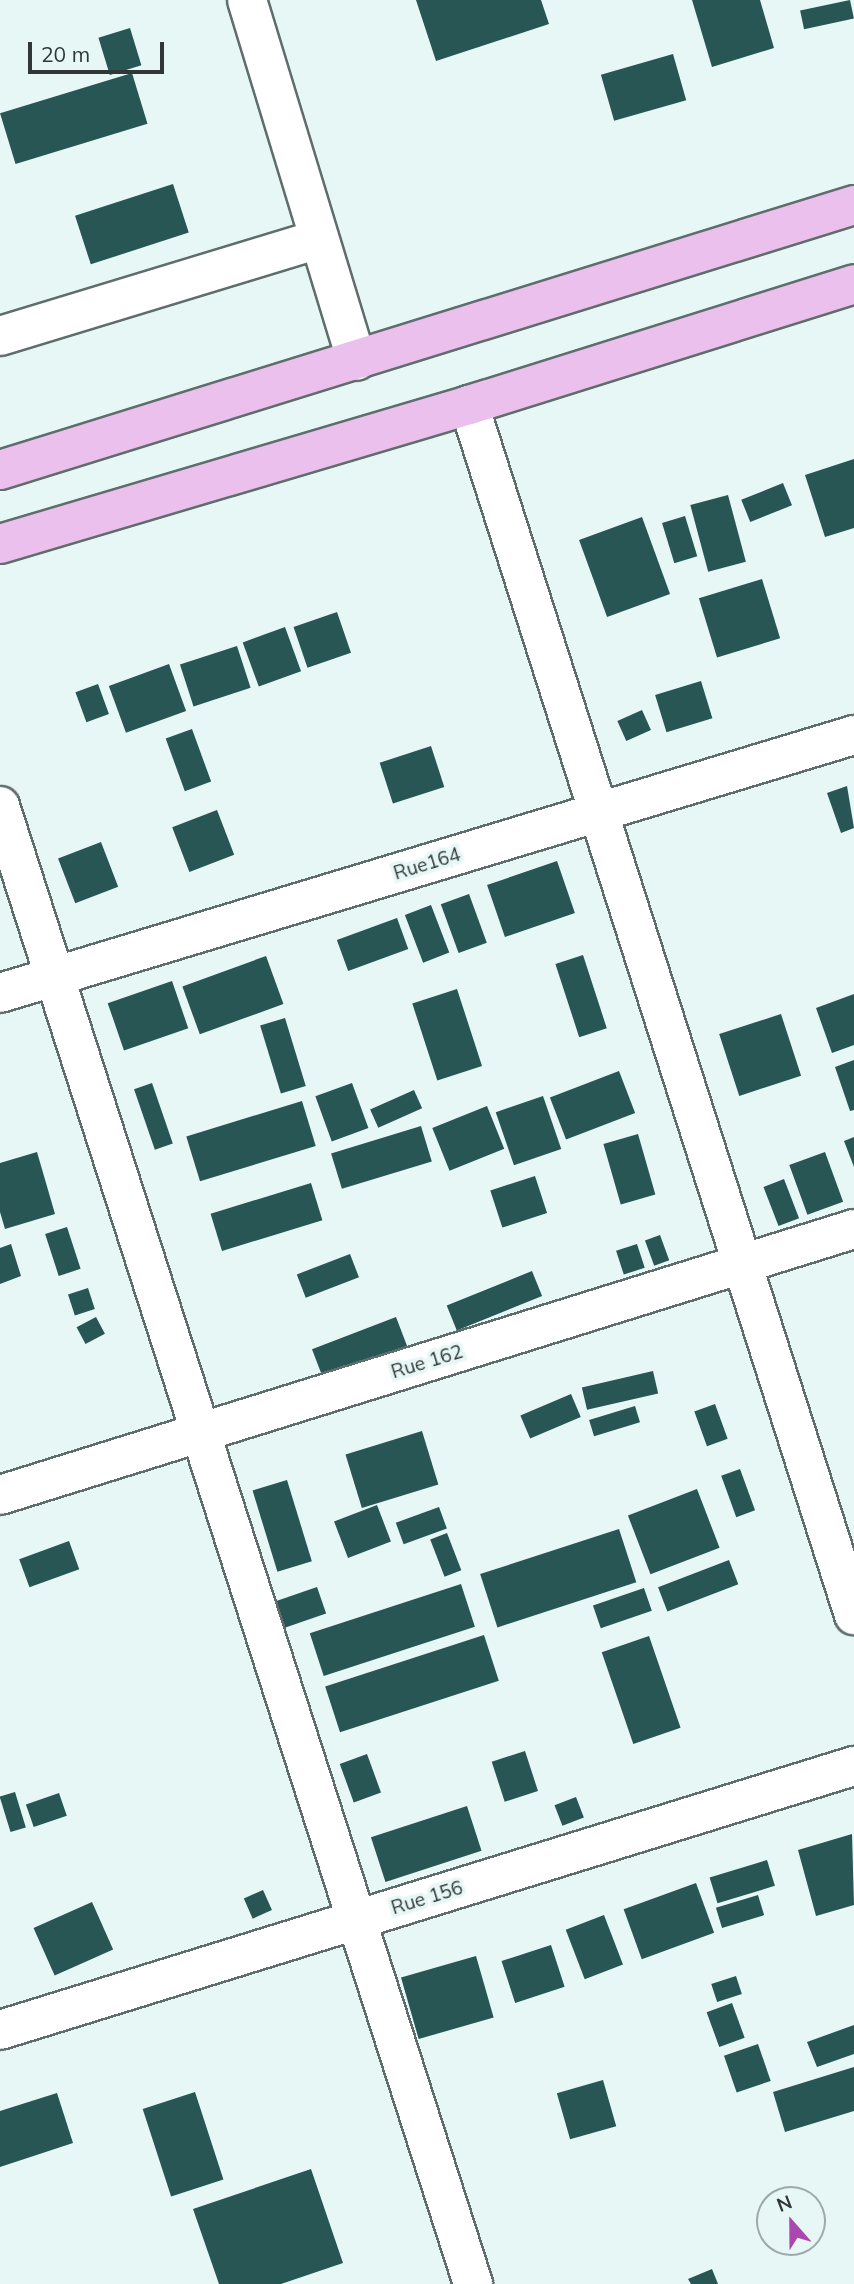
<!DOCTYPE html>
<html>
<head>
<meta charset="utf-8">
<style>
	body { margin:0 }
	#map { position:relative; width:854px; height:2284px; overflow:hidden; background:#e7f7f6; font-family:Mulish,sans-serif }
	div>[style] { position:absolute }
	.building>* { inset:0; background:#275654; transform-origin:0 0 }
	.roads { filter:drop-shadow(2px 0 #5f6d6c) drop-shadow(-2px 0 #5f6d6c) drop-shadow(0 2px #5f6d6c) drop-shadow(0 -2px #5f6d6c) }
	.minor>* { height:38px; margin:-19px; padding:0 19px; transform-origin:19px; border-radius:19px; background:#fff }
	.major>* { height:38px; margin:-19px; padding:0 19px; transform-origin:19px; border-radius:19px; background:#ebc0ec }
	span { translate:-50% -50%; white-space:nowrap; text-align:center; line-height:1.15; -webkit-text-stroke:7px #e7f7f6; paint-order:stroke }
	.street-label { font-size:19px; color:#313737 }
	.north { position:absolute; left:756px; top:2186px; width:70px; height:70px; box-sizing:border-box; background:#e7f7f6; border:2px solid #9eaaaa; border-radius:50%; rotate:339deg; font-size:19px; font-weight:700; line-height:28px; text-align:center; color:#313737 }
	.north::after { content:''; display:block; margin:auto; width:24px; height:32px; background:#aa48ae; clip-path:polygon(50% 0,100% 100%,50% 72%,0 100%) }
	.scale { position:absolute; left:28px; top:42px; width:136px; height:32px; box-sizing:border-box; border:4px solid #313737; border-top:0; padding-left:9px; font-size:21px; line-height:24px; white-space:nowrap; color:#313737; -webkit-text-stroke:5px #e7f7f6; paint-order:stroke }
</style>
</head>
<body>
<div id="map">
	<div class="building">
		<div style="clip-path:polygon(416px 0,541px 0,549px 24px,436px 61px)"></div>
		<div style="clip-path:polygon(692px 0,760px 0,774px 48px,712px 67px)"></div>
		<div style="left:850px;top:0;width:19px;height:51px;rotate:78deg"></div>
		<div style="left:130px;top:28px;width:39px;height:33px;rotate:73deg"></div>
		<div style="left:673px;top:54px;width:48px;height:75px;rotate:74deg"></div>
		<div style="left:132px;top:73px;width:53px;height:138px;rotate:73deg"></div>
		<div style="left:173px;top:184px;width:51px;height:103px;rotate:72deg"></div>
		<div style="clip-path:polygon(854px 459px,854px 528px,825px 537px,805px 475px)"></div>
		<div style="left:783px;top:483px;width:24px;height:45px;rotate:68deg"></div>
		<div style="left:728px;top:495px;width:69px;height:39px;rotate:75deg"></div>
		<div style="left:685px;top:516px;width:42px;height:24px;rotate:73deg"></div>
		<div style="left:642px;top:517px;width:82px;height:67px;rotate:70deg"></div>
		<div style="left:762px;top:579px;width:62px;height:66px;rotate:73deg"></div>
		<div style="left:337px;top:612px;width:43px;height:46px;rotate:71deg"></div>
		<div style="left:285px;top:627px;width:47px;height:45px;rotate:70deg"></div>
		<div style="left:237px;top:646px;width:44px;height:60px;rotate:72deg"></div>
		<div style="left:169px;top:664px;width:50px;height:64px;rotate:70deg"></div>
		<div style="left:701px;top:681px;width:39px;height:48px;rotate:73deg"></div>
		<div style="left:98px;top:684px;width:32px;height:24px;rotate:70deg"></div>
		<div style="left:642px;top:710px;width:22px;height:27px;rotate:66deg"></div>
		<div style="left:192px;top:729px;width:56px;height:28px;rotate:70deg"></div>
		<div style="left:431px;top:746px;width:43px;height:54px;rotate:72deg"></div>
		<div style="clip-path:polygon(847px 786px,854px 828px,841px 833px,827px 793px)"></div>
		<div style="left:217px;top:810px;width:48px;height:48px;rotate:69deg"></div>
		<div style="left:101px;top:842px;width:48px;height:46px;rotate:69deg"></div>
		<div style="left:557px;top:861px;width:55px;height:74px;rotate:71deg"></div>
		<div style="left:469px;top:894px;width:52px;height:30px;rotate:70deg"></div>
		<div style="left:431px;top:905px;width:51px;height:28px;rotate:69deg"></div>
		<div style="left:397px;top:918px;width:33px;height:64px;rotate:70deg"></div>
		<div style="left:583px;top:955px;width:77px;height:29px;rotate:72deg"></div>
		<div style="left:266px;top:956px;width:51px;height:89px;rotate:70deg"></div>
		<div style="left:172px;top:981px;width:50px;height:68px;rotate:71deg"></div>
		<div style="left:457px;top:989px;width:81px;height:47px;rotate:72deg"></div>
		<div style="clip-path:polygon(854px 994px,854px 1045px,832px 1053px,816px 1008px)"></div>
		<div style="left:781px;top:1014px;width:65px;height:65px;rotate:72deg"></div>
		<div style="left:285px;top:1018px;width:71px;height:26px;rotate:73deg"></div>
		<div style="clip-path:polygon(854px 1060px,854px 1110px,850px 1111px,835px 1067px)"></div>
		<div style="left:619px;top:1071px;width:45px;height:74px;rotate:69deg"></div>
		<div style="left:152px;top:1083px;width:64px;height:19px;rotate:71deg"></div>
		<div style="left:352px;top:1083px;width:48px;height:39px;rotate:70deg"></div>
		<div style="left:414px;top:1090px;width:20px;height:48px;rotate:66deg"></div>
		<div style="left:543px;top:1096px;width:56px;height:50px;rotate:71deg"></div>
		<div style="left:302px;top:1101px;width:47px;height:121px;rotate:73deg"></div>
		<div style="left:487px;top:1106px;width:46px;height:59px;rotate:68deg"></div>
		<div style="left:421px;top:1126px;width:37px;height:94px;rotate:73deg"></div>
		<div style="left:638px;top:1134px;width:63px;height:36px;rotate:74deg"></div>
		<div style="clip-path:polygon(854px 1137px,854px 1167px,844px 1141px)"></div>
		<div style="clip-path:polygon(37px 1152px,55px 1214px,5px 1229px,0 1212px,0 1163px)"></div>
		<div style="left:825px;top:1152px;width:53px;height:38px;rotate:70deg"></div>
		<div style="left:535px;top:1176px;width:39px;height:47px;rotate:72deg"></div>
		<div style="left:784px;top:1179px;width:42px;height:22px;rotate:69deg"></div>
		<div style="left:311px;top:1183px;width:39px;height:105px;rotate:73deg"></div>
		<div style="left:67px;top:1227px;width:44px;height:23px;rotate:72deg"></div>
		<div style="left:660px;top:1235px;width:27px;height:16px;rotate:70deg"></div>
		<div style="clip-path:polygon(11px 1244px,21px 1276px,0 1284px,0 1248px)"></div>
		<div style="left:637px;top:1244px;width:25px;height:22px;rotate:72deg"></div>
		<div style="left:350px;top:1254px;width:25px;height:57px;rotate:69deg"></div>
		<div style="left:532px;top:1271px;width:27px;height:92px;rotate:68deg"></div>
		<div style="left:88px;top:1288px;width:22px;height:21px;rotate:72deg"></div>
		<div style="left:96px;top:1317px;width:19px;height:22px;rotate:62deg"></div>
		<div style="left:396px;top:1317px;width:31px;height:90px;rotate:69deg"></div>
		<div style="left:653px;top:1371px;width:23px;height:73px;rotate:77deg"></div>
		<div style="left:571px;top:1394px;width:25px;height:55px;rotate:67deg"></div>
		<div style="left:715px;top:1404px;width:37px;height:22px;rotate:70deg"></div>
		<div style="left:635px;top:1406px;width:17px;height:48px;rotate:73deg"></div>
		<div style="left:422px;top:1431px;width:56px;height:80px;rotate:73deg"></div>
		<div style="left:740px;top:1469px;width:44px;height:20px;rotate:70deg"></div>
		<div style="left:287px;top:1480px;width:85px;height:36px;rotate:73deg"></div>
		<div style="left:697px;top:1489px;width:63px;height:74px;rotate:69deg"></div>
		<div style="left:377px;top:1505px;width:39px;height:46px;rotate:69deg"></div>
		<div style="left:439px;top:1507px;width:23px;height:46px;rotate:70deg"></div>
		<div style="left:619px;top:1529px;width:56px;height:146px;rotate:72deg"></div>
		<div style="left:447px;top:1533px;width:40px;height:18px;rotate:69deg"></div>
		<div style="left:69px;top:1541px;width:30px;height:53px;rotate:70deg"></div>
		<div style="left:729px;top:1560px;width:26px;height:76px;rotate:69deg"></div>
		<div style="left:461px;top:1584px;width:45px;height:159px;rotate:72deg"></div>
		<div style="left:317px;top:1587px;width:28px;height:46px;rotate:71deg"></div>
		<div style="left:644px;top:1588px;width:24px;height:54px;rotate:71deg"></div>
		<div style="left:484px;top:1635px;width:48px;height:167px;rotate:72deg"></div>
		<div style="left:649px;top:1636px;width:97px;height:50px;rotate:71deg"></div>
		<div style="left:525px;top:1751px;width:42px;height:35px;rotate:72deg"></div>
		<div style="left:367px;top:1754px;width:41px;height:29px;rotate:70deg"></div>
		<div style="left:15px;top:1792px;width:37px;height:16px;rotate:73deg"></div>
		<div style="left:59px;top:1793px;width:24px;height:35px;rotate:71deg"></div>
		<div style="left:576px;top:1797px;width:22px;height:23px;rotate:69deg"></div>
		<div style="left:467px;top:1806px;width:47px;height:101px;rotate:72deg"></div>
		<div style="clip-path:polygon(852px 1834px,854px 1905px,816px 1916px,798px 1850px)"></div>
		<div style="left:767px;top:1860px;width:27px;height:60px;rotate:73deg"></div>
		<div style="left:696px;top:1883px;width:53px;height:77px;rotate:70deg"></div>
		<div style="left:263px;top:1890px;width:22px;height:21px;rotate:66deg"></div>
		<div style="left:758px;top:1895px;width:21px;height:44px;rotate:73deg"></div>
		<div style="left:92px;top:1902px;width:52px;height:64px;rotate:66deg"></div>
		<div style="left:604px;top:1915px;width:53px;height:41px;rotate:69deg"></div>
		<div style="left:551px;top:1945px;width:44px;height:52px;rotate:72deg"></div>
		<div style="left:476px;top:1956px;width:64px;height:78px;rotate:74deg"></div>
		<div style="left:736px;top:1976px;width:19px;height:26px;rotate:72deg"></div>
		<div style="left:732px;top:2003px;width:37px;height:27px;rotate:70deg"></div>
		<div style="clip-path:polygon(854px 2025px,854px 2054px,817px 2067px,807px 2042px)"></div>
		<div style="left:758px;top:2044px;width:39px;height:36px;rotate:71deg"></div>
		<div style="clip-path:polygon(854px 2067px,854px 2111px,785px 2132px,773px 2092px)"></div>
		<div style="left:603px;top:2080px;width:48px;height:48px;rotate:74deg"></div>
		<div style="left:195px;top:2092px;width:92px;height:55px;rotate:72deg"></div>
		<div style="clip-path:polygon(57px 2093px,73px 2143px,0 2167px,0 2111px)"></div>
		<div style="clip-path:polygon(311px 2169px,343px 2263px,281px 2284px,219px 2284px,193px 2209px)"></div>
		<div style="clip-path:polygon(712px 2269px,718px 2284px,691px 2284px,688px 2279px)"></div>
	</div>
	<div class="roads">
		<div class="minor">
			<div style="left:247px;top:0;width:377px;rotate:73.1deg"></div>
			<div style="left:0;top:336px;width:333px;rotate:-16.9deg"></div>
			<div style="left:469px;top:405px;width:1270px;rotate:72.35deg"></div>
			<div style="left:0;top:806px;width:1552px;rotate:72.25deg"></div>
			<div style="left:0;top:993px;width:892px;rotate:-16.81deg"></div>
			<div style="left:0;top:1495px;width:894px;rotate:-17.3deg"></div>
			<div style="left:0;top:2030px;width:894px;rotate:-17.18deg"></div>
		</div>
		<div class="major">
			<div style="left:0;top:470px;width:894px;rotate:-17.24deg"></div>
			<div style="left:0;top:544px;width:489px;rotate:-16.5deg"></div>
			<div style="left:469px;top:405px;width:404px;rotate:-17.4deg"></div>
		</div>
	</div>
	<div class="street-label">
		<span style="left:427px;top:864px;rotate:-17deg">Rue164</span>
		<span style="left:427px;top:1362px;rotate:-17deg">Rue 162</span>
		<span style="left:427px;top:1898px;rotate:-17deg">Rue 156</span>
	</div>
	<div class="north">N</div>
	<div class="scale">20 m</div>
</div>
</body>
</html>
